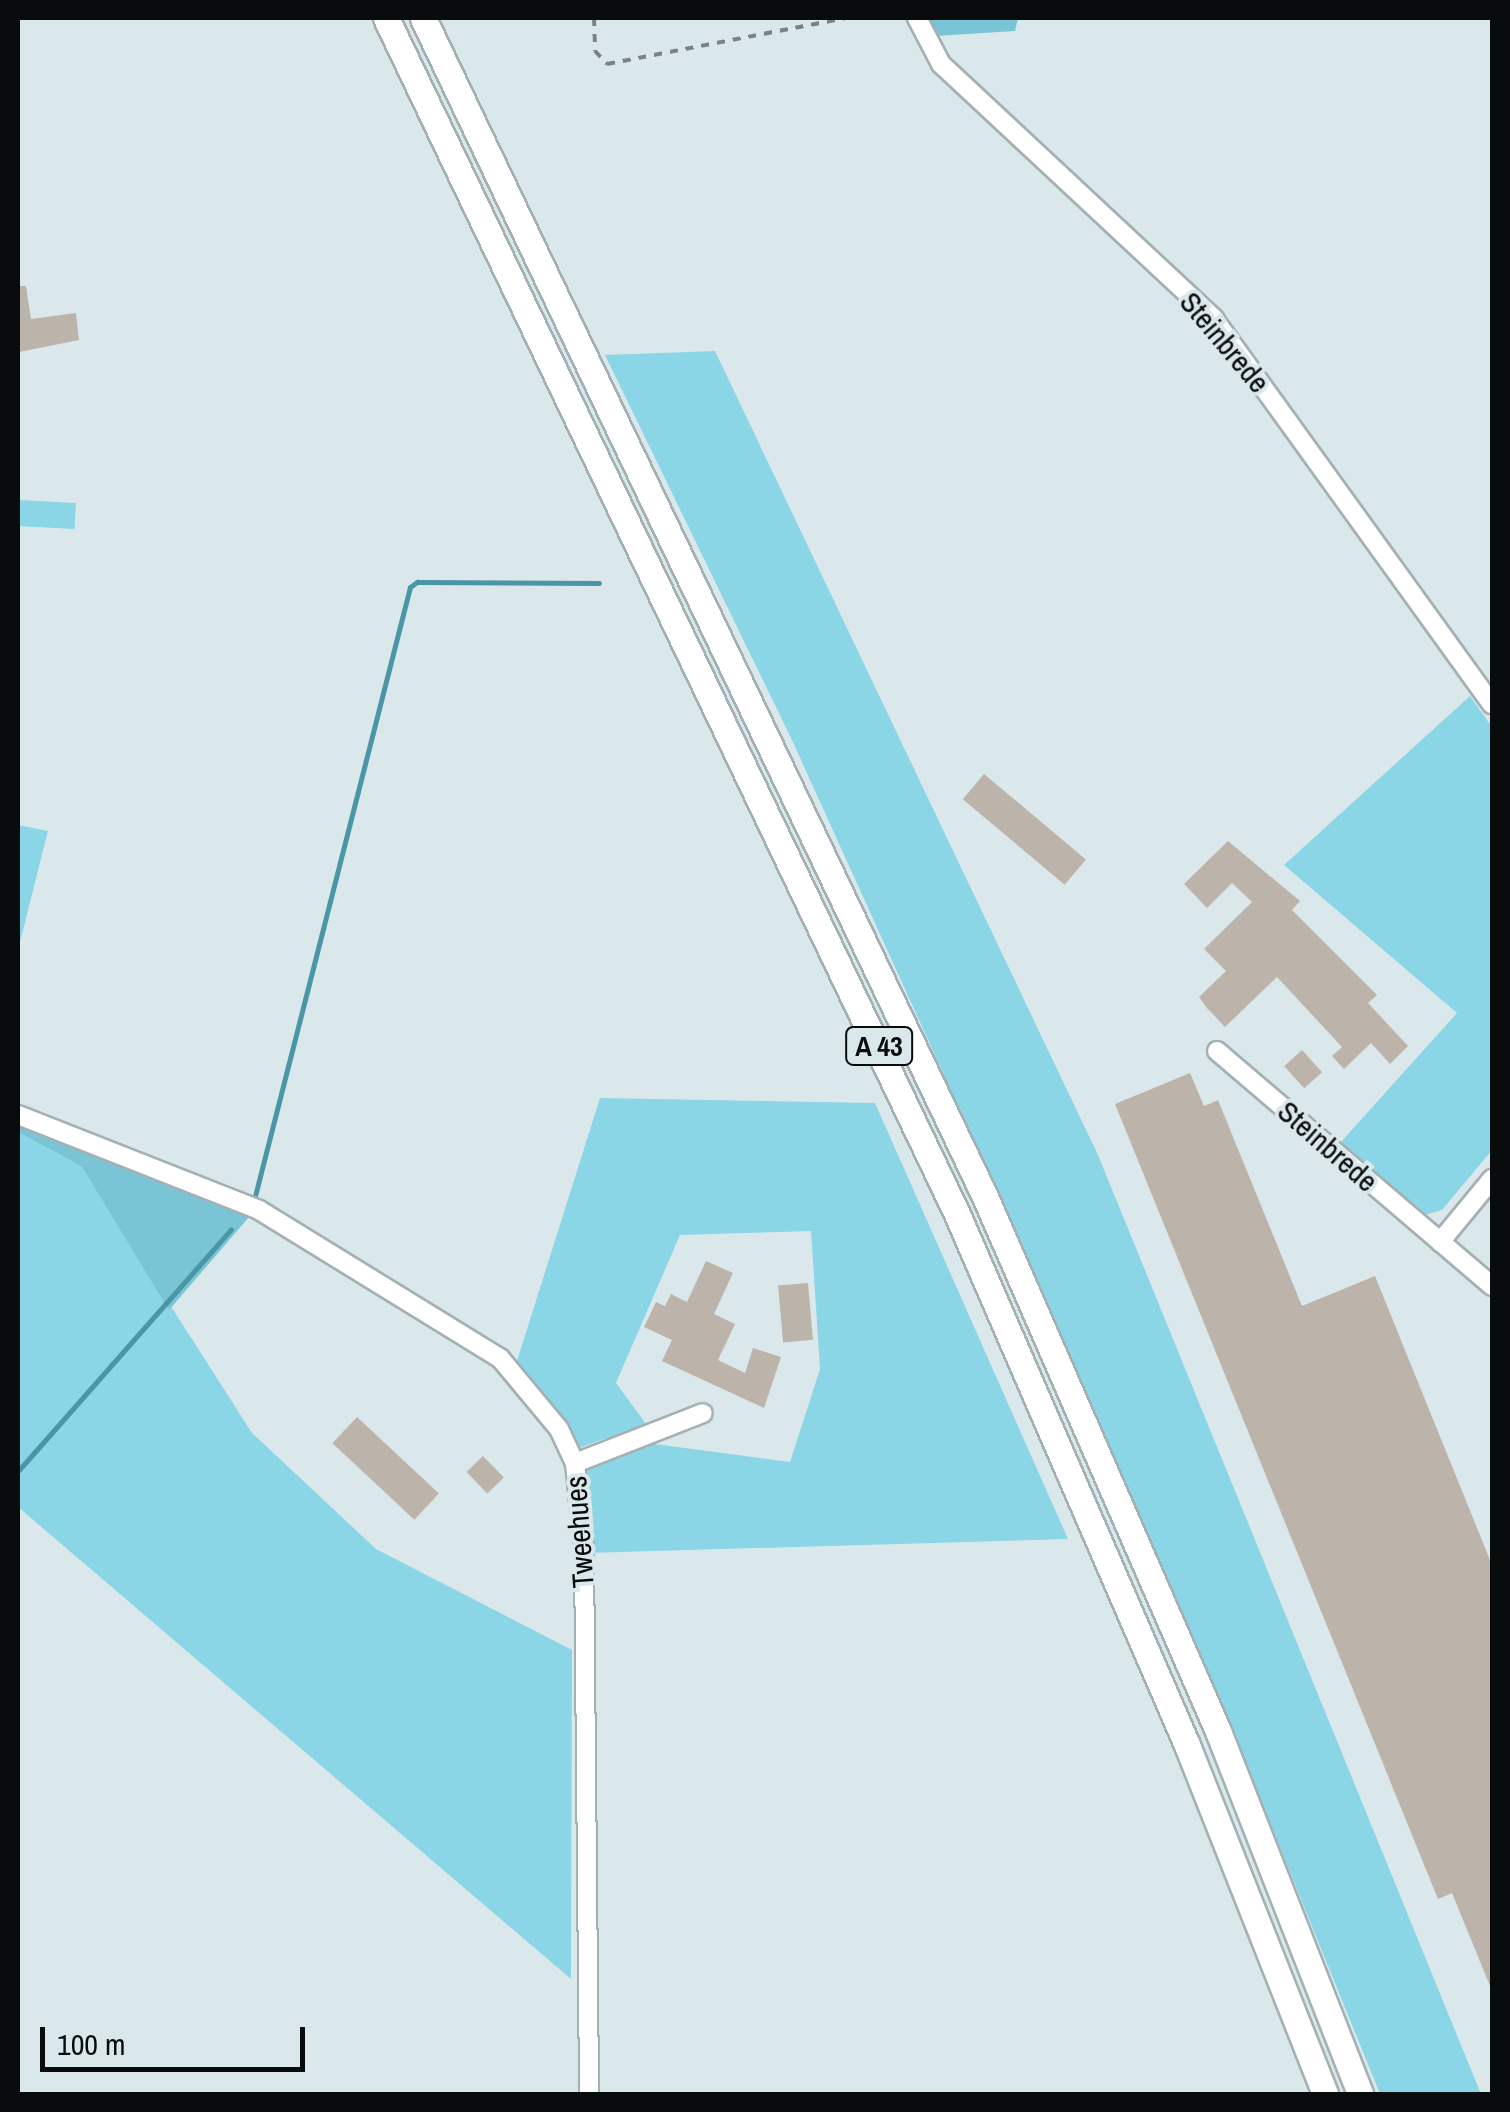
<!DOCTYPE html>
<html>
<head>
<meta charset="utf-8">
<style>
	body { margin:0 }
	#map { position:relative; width:1510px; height:2112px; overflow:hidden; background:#dbe8eb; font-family:"Archivo Narrow",sans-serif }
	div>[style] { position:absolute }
	.green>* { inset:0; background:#8bd6e6; transform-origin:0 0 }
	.forest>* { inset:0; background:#79c5d6 }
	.stream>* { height:5px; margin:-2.5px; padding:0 2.5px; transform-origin:2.5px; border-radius:2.5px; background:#4a96a7 }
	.building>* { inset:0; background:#bcb3ab; transform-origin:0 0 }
	.path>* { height:4px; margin-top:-2px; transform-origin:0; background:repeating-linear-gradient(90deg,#798284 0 8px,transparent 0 16px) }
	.roads { filter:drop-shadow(2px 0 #a4b1b4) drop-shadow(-2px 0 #a4b1b4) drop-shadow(0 2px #a4b1b4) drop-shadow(0 -2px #a4b1b4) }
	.minor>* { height:18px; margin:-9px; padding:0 9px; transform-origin:9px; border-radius:9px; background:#fff }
	.highway>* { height:25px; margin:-12.5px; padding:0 12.5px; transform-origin:12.5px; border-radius:12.5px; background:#fff }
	span { translate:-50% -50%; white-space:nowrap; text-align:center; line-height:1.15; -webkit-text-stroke:8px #dbe8eb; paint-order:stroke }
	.shield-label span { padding:2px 8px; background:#dbe8eb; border:2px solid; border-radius:8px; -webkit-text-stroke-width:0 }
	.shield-label { font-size:28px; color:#080c0d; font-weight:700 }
	.street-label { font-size:30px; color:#080c0d }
	.frame { position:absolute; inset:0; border:20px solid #080c0d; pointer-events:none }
	.scale { position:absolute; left:40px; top:2027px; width:265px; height:45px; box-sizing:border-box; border:5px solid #080c0d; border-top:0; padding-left:12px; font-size:30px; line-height:35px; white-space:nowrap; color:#080c0d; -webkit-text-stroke:8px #dbe8eb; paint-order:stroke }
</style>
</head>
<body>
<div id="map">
	<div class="green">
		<div style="clip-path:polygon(715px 351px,1098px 1155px,1481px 2094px,1380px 2094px,1230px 1724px,997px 1192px,791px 738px,605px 355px)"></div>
		<div style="left:18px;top:500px;width:58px;height:26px;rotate:3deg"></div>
		<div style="clip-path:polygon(1470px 696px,1492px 727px,1492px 1150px,1442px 1210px,1424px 1215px,1340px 1143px,1457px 1013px,1284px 865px)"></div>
		<div style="clip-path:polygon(18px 825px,48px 831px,18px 950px)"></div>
		<div style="clip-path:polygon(600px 1098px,875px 1103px,1068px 1539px,588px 1553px,583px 1468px,647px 1443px,790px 1462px,820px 1369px,811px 1231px,680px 1235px,616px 1383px,646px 1424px,576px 1449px,553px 1407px,516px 1364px)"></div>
		<div style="clip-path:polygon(18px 1132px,82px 1167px,252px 1433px,376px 1549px,572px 1650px,571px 1979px,18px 1507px)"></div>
	</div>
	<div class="forest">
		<div style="clip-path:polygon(926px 18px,1018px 18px,1015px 31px,935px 36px)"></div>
		<div style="clip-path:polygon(18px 1119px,249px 1217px,169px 1310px,82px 1167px,18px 1132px)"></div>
	</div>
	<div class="stream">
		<div style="left:255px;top:1196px;width:628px;rotate:-75.72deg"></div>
		<div style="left:410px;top:587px;width:9px;rotate:-36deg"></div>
		<div style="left:417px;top:582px;width:182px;rotate:0.3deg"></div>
		<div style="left:18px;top:1471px;width:322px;rotate:-48.6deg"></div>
	</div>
	<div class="building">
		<div style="clip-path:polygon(18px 286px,26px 286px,31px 319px,76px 313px,79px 340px,19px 352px)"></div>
		<div style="left:984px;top:774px;width:133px;height:33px;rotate:40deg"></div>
		<div style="clip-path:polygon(1228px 841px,1300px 901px,1292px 910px,1377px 995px,1368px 1003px,1408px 1046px,1390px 1064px,1371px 1043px,1344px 1069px,1332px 1056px,1342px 1047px,1277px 977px,1225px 1027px,1206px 1007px,1199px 997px,1226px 971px,1204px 949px,1252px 902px,1232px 883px,1207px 908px,1184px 884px)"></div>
		<div style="left:1302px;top:1050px;width:30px;height:24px;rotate:48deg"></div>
		<div style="clip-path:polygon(1190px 1073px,1204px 1106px,1218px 1100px,1302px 1306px,1375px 1276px,1492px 1565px,1492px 1991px,1452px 1893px,1438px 1899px,1115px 1104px)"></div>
		<div style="clip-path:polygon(706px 1261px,733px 1273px,714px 1314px,735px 1324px,718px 1360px,745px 1373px,753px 1348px,781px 1357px,764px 1408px,662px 1361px,672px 1340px,644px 1327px,656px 1302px,665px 1306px,671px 1294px,687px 1302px)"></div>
		<div style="left:808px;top:1283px;width:57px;height:30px;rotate:85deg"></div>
		<div style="left:357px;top:1417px;width:112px;height:36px;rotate:43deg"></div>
		<div style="left:483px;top:1456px;width:30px;height:23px;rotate:46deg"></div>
	</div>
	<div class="path">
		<div style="left:594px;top:18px;width:33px;rotate:88deg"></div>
		<div style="left:595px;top:51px;width:18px;rotate:47deg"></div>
		<div style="left:607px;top:64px;width:242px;rotate:-10.9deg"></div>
	</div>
	<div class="roads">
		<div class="minor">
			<div style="left:917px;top:18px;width:52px;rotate:62.4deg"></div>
			<div style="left:941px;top:64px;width:374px;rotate:43deg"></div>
			<div style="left:1214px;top:319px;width:475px;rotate:54.2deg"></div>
			<div style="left:1217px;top:1051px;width:362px;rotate:40.5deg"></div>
			<div style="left:18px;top:1115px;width:259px;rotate:21.5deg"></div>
			<div style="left:259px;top:1210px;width:283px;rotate:31.6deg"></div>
			<div style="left:500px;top:1358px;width:92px;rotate:50.3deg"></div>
			<div style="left:559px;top:1429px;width:38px;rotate:65deg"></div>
			<div style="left:575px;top:1463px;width:87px;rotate:84.1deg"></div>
			<div style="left:584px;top:1550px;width:544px;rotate:89.47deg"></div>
			<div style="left:1440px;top:1242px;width:82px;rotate:-50.5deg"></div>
			<div style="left:575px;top:1463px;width:137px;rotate:-21.3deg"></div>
		</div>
		<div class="highway">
			<div style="left:386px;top:18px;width:1325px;rotate:64.48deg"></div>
			<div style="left:957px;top:1214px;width:579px;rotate:66.58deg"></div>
			<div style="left:1187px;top:1745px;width:375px;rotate:68.4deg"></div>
			<div style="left:423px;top:18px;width:1308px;rotate:64.51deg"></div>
			<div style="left:986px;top:1199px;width:580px;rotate:66.44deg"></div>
			<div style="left:1218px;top:1731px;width:390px;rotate:68.6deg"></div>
		</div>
	</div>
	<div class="shield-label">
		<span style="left:879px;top:1046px">A 43</span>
	</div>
	<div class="street-label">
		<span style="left:1225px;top:342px;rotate:50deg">Steinbrede</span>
		<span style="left:1328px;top:1146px;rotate:41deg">Steinbrede</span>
		<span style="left:579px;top:1532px;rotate:-94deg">Tweehues</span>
	</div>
	<div class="frame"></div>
	<div class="scale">100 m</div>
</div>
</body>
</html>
